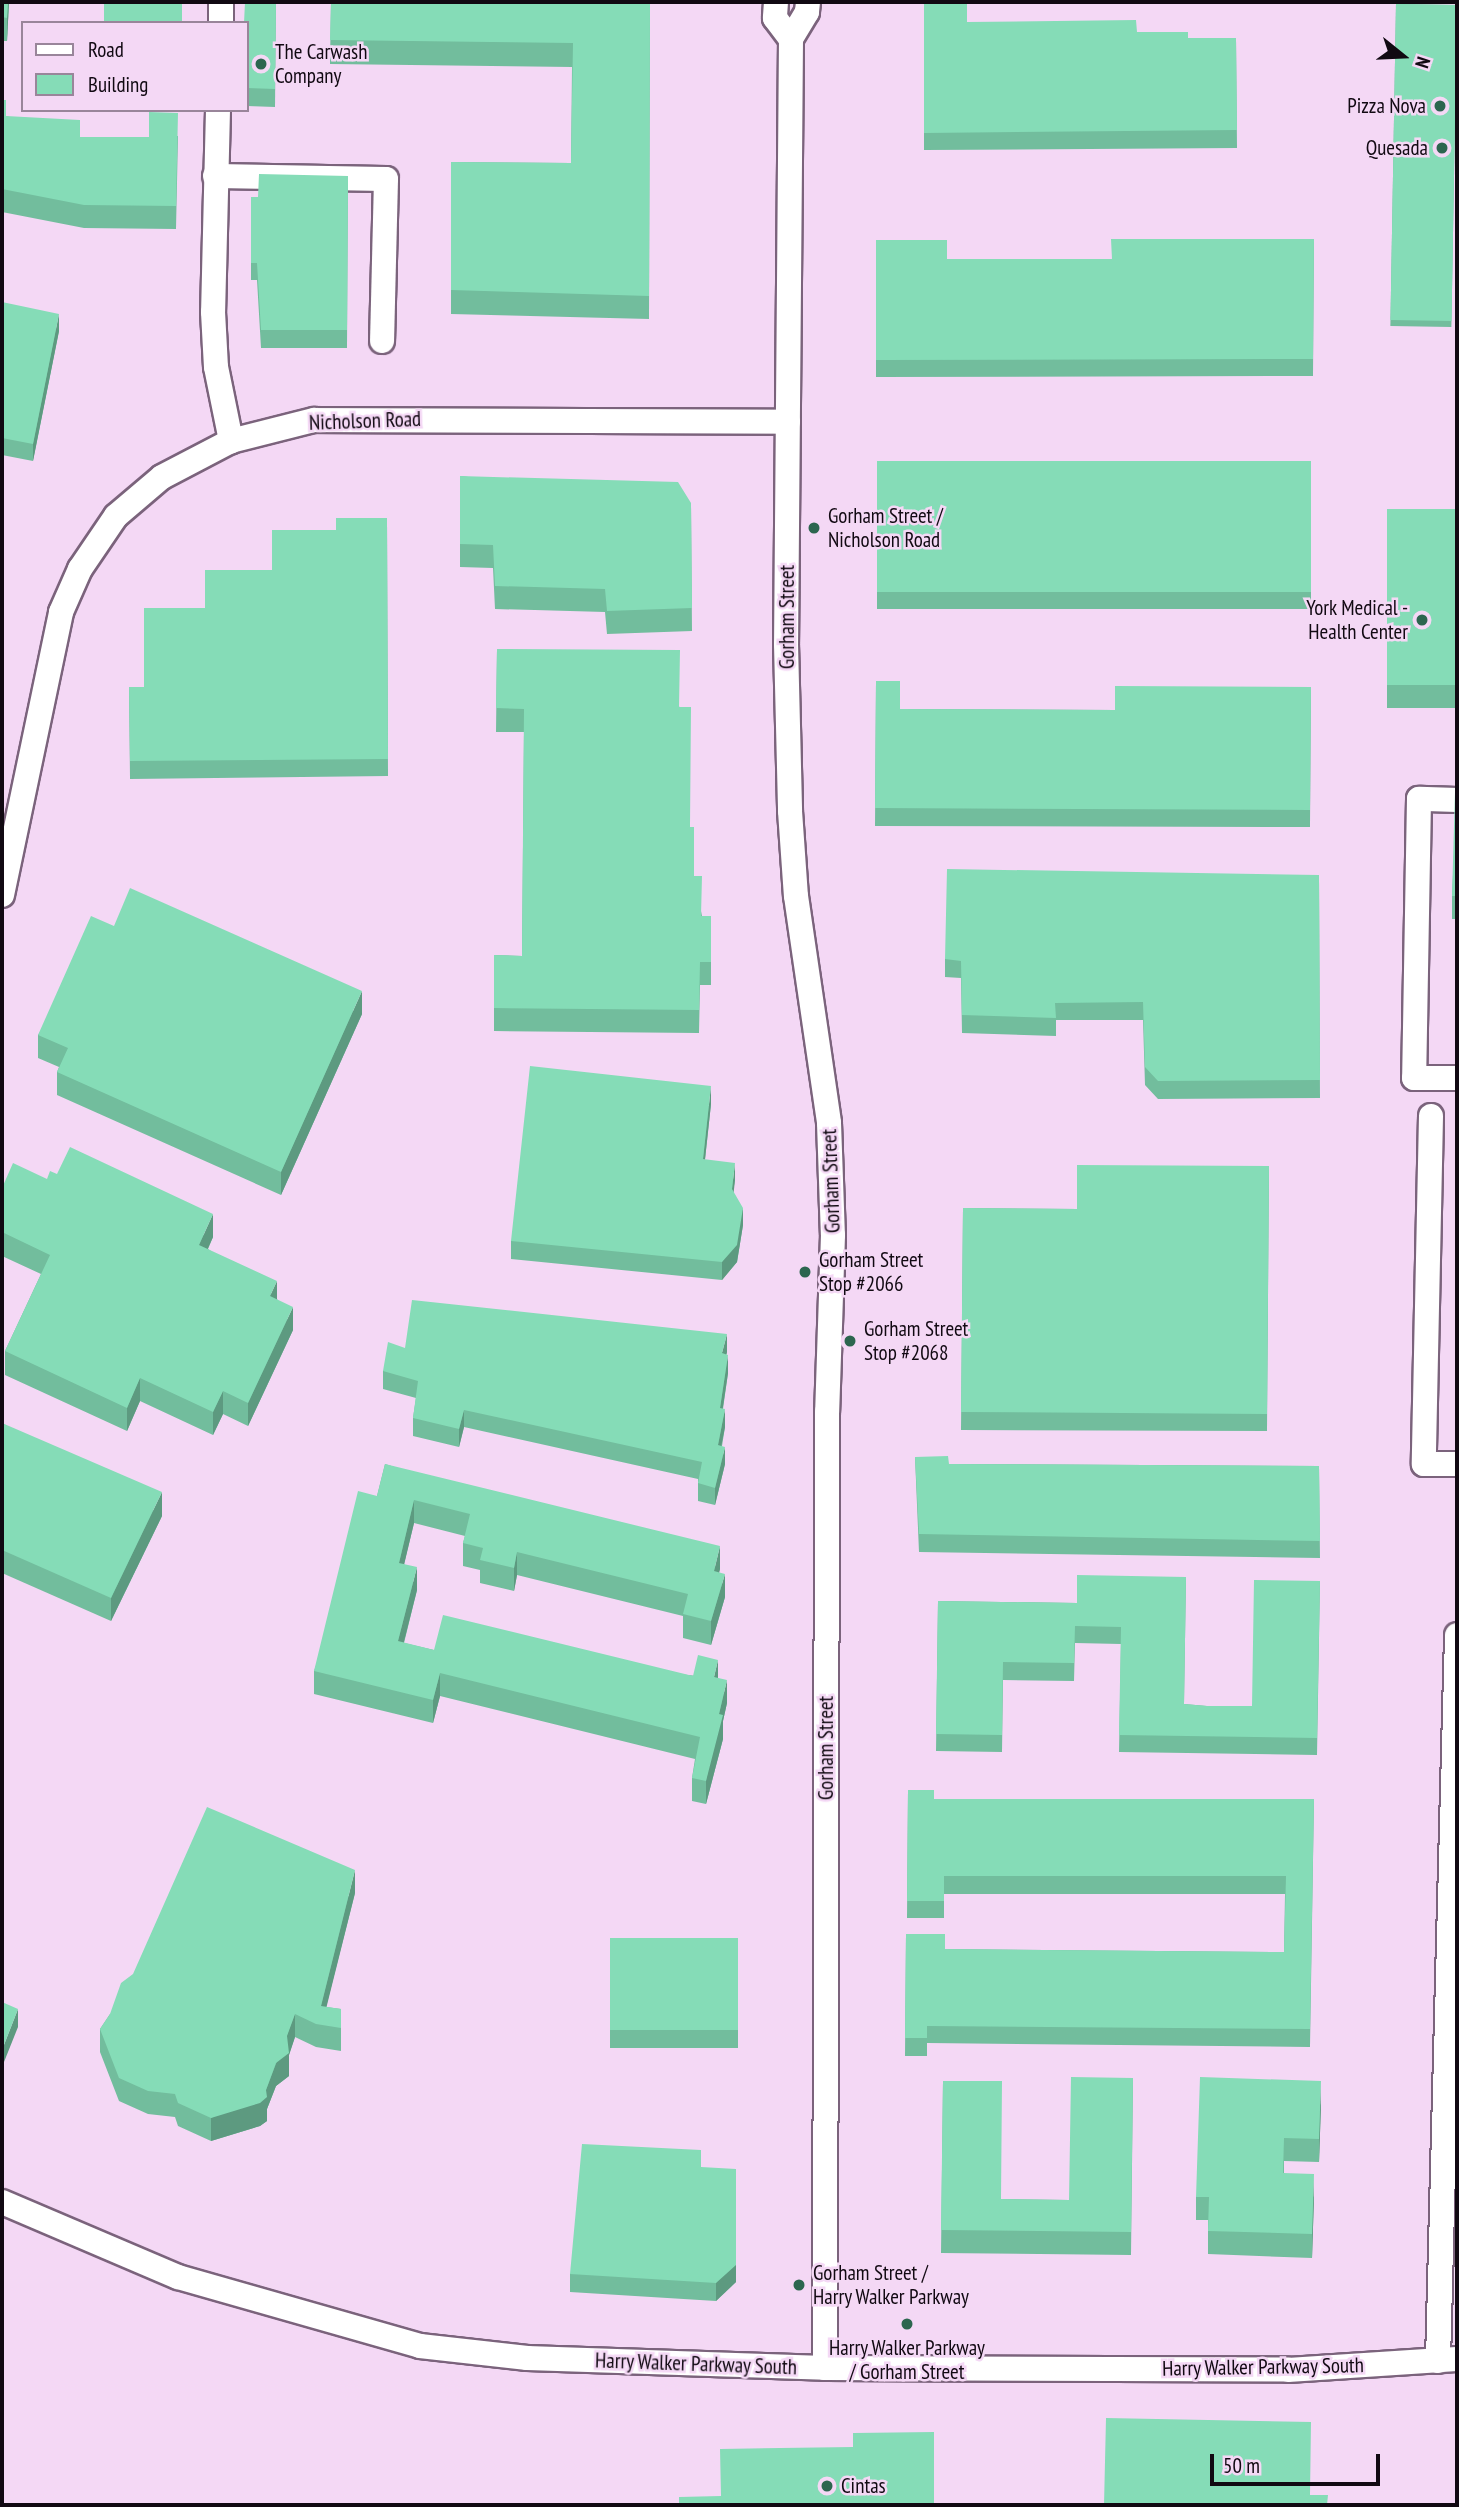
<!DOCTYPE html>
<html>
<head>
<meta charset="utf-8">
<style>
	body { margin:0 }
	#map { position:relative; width:1459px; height:2507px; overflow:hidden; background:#f4d8f5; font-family:"PT Sans Narrow",sans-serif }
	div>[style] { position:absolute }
	.roads { filter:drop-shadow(2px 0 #7b637c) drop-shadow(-2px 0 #7b637c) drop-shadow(0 2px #7b637c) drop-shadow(0 -2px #7b637c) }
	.minor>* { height:24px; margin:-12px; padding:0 12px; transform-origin:12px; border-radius:12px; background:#fff }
	.wall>* { inset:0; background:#72bd9d; transform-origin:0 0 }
	.shaded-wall>* { inset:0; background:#5d9a80 }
	.building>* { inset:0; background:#85dcb7; transform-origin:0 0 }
	.dots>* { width:19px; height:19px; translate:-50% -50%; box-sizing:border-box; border:4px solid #f4d8f5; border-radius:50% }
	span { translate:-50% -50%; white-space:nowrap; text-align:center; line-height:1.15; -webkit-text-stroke:5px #f4d8f5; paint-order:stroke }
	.poi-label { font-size:21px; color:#110912 }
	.left { translate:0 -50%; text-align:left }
	.right { translate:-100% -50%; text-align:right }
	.street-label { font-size:21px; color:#110912 }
	.frame { position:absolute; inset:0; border:4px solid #110912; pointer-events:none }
	.legend { position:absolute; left:21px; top:21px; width:228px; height:91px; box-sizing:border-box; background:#f4d8f5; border:2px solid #99859a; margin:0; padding:9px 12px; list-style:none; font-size:21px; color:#110912 }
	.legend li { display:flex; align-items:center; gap:14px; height:35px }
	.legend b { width:35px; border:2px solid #99859a }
	.north { position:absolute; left:1368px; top:21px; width:70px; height:70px; -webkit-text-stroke:5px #f4d8f5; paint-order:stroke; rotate:108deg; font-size:19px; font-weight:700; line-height:28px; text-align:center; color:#110912 }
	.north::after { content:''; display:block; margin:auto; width:24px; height:32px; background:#110912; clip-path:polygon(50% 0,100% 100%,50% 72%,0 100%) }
	.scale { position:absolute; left:1210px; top:2454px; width:170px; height:32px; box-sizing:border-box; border:4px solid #110912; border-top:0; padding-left:9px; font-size:21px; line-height:24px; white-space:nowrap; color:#110912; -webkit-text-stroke:5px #f4d8f5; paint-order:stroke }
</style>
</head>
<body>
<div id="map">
	<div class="roads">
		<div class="minor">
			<div style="left:776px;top:2px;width:16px;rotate:94deg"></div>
			<div style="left:775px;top:18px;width:26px;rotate:53deg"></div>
			<div style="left:808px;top:2px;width:10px;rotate:96deg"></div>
			<div style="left:807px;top:12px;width:31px;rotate:121deg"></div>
			<div style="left:791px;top:39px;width:605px;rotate:90.47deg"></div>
			<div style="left:786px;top:644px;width:167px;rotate:88.6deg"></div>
			<div style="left:790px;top:811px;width:85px;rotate:86deg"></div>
			<div style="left:796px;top:896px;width:229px;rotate:81.7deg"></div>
			<div style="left:829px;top:1123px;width:112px;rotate:88deg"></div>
			<div style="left:833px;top:1235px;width:177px;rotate:91.9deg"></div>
			<div style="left:827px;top:1412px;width:956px;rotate:90.12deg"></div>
			<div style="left:221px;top:23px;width:21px;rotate:-90deg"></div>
			<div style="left:218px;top:110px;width:202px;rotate:91.4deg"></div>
			<div style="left:213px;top:312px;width:55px;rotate:86.9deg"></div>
			<div style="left:216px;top:367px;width:76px;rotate:78.5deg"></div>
			<div style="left:215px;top:176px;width:171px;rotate:1deg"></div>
			<div style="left:386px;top:179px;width:162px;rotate:91.4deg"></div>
			<div style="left:1457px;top:800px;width:38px;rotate:-178deg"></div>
			<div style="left:1419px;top:799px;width:279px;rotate:91deg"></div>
			<div style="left:1414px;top:1078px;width:43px"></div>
			<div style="left:2px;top:895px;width:289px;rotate:-78.2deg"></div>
			<div style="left:61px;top:612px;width:47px;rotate:-66.2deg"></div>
			<div style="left:80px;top:569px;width:64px;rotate:-55.8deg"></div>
			<div style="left:116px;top:516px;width:60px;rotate:-40.3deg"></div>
			<div style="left:162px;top:477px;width:78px;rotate:-27.6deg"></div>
			<div style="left:231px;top:441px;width:86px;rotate:-14.2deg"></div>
			<div style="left:314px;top:420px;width:474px;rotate:0.2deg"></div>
			<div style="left:1431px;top:1116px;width:348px;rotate:91.2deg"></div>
			<div style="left:1424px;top:1464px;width:33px"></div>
			<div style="left:2px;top:2202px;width:191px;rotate:23.1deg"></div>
			<div style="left:178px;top:2277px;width:252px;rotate:15.9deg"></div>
			<div style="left:420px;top:2346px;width:108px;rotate:6.4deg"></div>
			<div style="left:527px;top:2358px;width:298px;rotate:1.9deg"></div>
			<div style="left:825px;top:2368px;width:463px;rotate:0.2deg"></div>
			<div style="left:1288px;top:2370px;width:169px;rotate:-3.7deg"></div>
			<div style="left:1438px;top:2361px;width:726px;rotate:-88.5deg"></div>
		</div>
	</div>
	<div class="wall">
		<div style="clip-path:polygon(2px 2px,9px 2px,7px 41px,2px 41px)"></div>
		<div style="clip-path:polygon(276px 2px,275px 107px,247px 106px,247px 23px)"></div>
		<div style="clip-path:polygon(331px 2px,650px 2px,649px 319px,451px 314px,451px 162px,571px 163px,572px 67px,330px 64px)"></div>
		<div style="clip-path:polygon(924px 2px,967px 22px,1137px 32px,1188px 38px,1236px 38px,1237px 148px,924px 150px)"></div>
		<div style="left:1396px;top:4px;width:61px;height:322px;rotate:1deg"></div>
		<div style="clip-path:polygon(2px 100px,6px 116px,80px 137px,149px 137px,178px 136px,176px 229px,84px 228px,2px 212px)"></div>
		<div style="clip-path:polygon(348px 176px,347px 348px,261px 348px,257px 280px,251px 280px,251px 197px,258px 197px)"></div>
		<div style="clip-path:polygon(1314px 239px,1313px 376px,876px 377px,876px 240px,947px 259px,1111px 259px)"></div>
		<div style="clip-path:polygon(2px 302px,59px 331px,33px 461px,2px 455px)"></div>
		<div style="left:1311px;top:461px;width:148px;height:434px;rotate:90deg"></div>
		<div style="clip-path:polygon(460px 476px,691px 503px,692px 631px,607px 634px,605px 612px,495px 609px,493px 568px,460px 567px)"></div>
		<div style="left:1387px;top:509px;width:70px;height:199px"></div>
		<div style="clip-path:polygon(387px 518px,388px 776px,130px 779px,129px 687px,144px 687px,205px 608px,272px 570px,336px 530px)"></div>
		<div style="clip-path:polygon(497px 649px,680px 707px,694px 876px,702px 916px,711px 916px,711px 985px,700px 985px,699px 1033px,494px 1031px,494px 955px,522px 956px,524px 732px,496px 732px)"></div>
		<div style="clip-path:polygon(876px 681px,900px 709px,1115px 710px,1311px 687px,1310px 827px,875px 826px)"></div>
		<div style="clip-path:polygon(1457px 792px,1457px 919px,1452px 919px,1452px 896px)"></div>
		<div style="clip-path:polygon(1319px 875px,1320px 1098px,1158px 1099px,1145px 1085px,1143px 1020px,1056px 1020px,1056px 1036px,962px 1033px,961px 978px,945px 977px,945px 959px)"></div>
		<div style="clip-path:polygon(114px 926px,362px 1014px,281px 1195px,57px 1095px,57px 1072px,59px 1067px,38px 1058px,38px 1035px)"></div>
		<div style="clip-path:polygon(711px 1104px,705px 1160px,735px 1180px,733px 1192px,743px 1225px,737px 1262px,722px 1280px,511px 1259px,511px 1241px)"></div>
		<div style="clip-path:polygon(1269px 1166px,1267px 1431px,961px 1430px,963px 1208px,1077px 1209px)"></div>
		<div style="clip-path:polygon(2px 1188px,213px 1237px,208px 1249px,277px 1299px,293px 1330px,248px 1426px,223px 1414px,213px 1435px,140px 1401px,127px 1431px,5px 1375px,5px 1351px,41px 1274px,2px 1256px)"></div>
		<div style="clip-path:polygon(405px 1348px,727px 1352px,726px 1355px,728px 1373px,723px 1409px,725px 1427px,722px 1446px,725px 1464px,715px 1505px,698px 1501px,698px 1479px,464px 1427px,459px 1447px,413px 1436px,413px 1418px,416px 1398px,383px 1389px,383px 1371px)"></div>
		<div style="clip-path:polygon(2px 1423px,162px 1516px,111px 1621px,2px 1573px)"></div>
		<div style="clip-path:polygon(915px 1457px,949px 1464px,1319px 1466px,1320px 1558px,919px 1552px)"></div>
		<div style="clip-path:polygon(385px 1464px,720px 1569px,719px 1572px,725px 1597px,711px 1645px,683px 1638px,683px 1616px,517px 1575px,514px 1591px,480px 1583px,480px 1570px,463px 1566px,463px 1543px,465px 1536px,414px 1523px,404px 1564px,417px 1590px,404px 1643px,434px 1650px,718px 1678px,727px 1703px,723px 1721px,723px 1739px,706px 1804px,692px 1801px,692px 1778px,695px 1759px,440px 1696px,433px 1723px,314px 1694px,314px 1671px,377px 1496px)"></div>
		<div style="clip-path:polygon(1186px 1577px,1184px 1704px,1207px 1706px,1252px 1706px,1320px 1581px,1317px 1755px,1119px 1752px,1121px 1644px,1075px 1643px,1074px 1681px,1003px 1680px,1002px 1752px,936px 1751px,938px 1601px,1077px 1603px)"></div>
		<div style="clip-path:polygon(908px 1790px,934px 1799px,1314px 1799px,1310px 2047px,927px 2043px,927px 2056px,905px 2056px,906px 1934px,945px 1949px,1284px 1952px,1285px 1894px,944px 1894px,944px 1918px,907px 1918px)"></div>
		<div style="clip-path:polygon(355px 1893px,326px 2007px,341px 2009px,341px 2051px,316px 2047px,295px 2037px,289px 2055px,289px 2076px,276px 2086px,267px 2109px,267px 2121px,260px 2126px,211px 2141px,178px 2126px,175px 2117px,148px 2114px,119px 2101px,100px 2052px,100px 2029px,110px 2014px)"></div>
		<div style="left:610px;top:1938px;width:128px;height:110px"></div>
		<div style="clip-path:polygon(1133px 2078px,1131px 2255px,941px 2253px,943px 2081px,1001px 2199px,1069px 2200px)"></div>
		<div style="clip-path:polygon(1321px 2104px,1319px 2162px,1284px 2161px,1284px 2173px,1314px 2197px,1312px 2258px,1208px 2254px,1208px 2220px,1196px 2220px,1196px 2197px)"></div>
		<div style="clip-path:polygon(701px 2167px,736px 2282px,716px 2301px,570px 2292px,570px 2274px)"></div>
	</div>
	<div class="shaded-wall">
		<div style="clip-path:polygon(8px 2px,9px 2px,7px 41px,7px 18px)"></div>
		<div style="clip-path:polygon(59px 314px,59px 331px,33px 461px,33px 444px)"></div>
		<div style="clip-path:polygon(362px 991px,362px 1014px,281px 1195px,281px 1172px)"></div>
		<div style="clip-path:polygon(711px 1086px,711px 1104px,703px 1177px,703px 1159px)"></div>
		<div style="clip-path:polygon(735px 1163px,735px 1180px,732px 1207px,732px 1189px)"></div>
		<div style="clip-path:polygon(743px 1208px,743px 1225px,737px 1262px,722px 1280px,722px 1262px)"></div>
		<div style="clip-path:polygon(213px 1214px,213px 1237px,199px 1268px,199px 1245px)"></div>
		<div style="clip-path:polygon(277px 1281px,277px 1304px,270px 1296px)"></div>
		<div style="clip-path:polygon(293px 1307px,293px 1330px,248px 1426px,248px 1403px)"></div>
		<div style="clip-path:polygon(727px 1334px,727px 1352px,722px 1371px,722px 1353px)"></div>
		<div style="clip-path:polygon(728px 1355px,728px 1373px,720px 1426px,720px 1408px)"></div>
		<div style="clip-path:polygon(140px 1378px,140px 1401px,127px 1431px,127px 1408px)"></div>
		<div style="clip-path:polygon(223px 1391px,223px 1414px,213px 1435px,213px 1412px)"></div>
		<div style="clip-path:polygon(725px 1409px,725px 1427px,718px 1462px,718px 1445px)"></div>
		<div style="clip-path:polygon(464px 1410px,464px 1427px,459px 1447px,459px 1429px)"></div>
		<div style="clip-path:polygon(725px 1447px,725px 1464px,715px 1505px,715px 1488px)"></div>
		<div style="clip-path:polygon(162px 1492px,162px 1516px,111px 1621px,111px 1598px)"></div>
		<div style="clip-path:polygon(414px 1500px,414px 1523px,399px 1586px,399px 1563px)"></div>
		<div style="clip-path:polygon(720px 1546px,720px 1569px,714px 1594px,714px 1571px)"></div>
		<div style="clip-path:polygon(517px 1552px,517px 1575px,514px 1591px,514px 1568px)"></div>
		<div style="clip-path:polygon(417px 1567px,417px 1590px,398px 1665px,398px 1641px)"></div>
		<div style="clip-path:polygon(725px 1574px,725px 1597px,711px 1645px,711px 1621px)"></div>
		<div style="clip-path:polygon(718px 1660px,718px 1683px,714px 1677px)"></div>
		<div style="clip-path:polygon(440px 1673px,440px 1696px,433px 1723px,433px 1700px)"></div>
		<div style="clip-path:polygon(727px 1680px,727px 1703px,723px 1721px,723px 1739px,706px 1804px,706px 1781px,719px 1714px)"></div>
		<div style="clip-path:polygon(355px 1870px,355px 1893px,322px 2025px,321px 2006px)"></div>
		<div style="clip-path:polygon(18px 2009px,18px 2027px,2px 2067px,2px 2050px)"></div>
		<div style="clip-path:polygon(295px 2014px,295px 2037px,289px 2055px,289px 2076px,276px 2086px,267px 2109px,267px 2121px,260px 2126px,211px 2141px,211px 2118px,266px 2090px)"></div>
		<div style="clip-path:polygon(1321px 2081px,1321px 2104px,1319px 2162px,1319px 2139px)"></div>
		<div style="clip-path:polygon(736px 2169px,736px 2282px,716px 2301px,716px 2283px)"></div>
		<div style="clip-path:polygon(1314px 2174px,1314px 2197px,1312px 2258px,1312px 2234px)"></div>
	</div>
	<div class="building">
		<div style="clip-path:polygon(2px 2px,8px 2px,7px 18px,2px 17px)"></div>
		<div style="left:104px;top:2px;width:78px;height:21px"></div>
		<div style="clip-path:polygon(245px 2px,276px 2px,275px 89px,247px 88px,247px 23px,244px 23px)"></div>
		<div style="clip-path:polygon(331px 2px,650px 2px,649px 296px,451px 290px,451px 162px,571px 163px,573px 43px,330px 40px)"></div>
		<div style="clip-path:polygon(924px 2px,967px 2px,967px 22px,1136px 20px,1137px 32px,1188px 32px,1188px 38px,1236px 38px,1237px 130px,924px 133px)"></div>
		<div style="left:1396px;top:4px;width:61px;height:316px;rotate:1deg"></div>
		<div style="clip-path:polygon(2px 100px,6px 100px,6px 116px,80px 120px,80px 137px,149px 137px,149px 112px,178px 113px,176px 206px,84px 205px,2px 189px)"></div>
		<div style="clip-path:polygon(259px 174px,348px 176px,347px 330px,261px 330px,257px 263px,251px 263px,251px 197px,258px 197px)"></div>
		<div style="clip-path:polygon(1111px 239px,1314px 239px,1313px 359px,876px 360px,876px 240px,947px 240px,947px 259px,1112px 259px)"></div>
		<div style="clip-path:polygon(2px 302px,59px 314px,33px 444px,2px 438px)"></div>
		<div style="left:1311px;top:461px;width:131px;height:434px;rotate:90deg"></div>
		<div style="clip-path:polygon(460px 476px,678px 482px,691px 503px,692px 608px,607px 611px,605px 589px,495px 586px,493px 545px,460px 544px)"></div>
		<div style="left:1387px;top:509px;width:70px;height:176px"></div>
		<div style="clip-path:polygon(336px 518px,387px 518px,388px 759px,130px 761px,129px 687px,144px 687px,144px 608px,205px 608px,205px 570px,272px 570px,272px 530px,336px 530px)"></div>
		<div style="clip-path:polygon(497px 649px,680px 650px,679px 707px,691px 707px,690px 827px,694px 827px,694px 876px,702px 876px,701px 916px,711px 916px,711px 962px,700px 962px,699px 1010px,494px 1008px,494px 955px,522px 956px,524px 709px,496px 708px)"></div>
		<div style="clip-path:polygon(876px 681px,900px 681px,900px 709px,1115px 710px,1115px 686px,1311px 687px,1310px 810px,875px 808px)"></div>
		<div style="clip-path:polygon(1455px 792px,1457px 792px,1457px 896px,1452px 896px)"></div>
		<div style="clip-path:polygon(947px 869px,1319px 875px,1320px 1080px,1158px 1081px,1145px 1067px,1143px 1002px,1055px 1003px,1056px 1018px,962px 1015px,961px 961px,945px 959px)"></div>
		<div style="clip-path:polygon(130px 888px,362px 991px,281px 1172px,57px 1072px,68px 1048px,38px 1035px,91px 916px,114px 926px)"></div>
		<div style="clip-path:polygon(530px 1066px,711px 1086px,703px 1159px,735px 1163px,732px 1189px,743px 1208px,737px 1245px,722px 1262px,511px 1241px)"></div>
		<div style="clip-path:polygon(70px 1147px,213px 1214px,199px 1245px,277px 1281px,270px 1296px,293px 1307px,248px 1403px,223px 1391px,213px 1412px,140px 1378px,127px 1408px,5px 1351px,50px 1255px,2px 1232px,2px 1188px,13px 1163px,47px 1179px,50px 1171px,57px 1174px)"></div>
		<div style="clip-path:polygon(1077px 1165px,1269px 1166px,1267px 1414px,961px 1412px,963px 1208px,1077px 1209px)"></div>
		<div style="clip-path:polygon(412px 1300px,727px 1334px,722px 1353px,728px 1355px,720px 1408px,725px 1409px,718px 1445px,725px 1447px,715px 1488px,698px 1483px,702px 1462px,464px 1410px,459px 1429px,413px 1418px,418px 1381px,383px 1371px,388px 1342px,405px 1348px)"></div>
		<div style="clip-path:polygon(1456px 1302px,1457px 1303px,1457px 1410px)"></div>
		<div style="clip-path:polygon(2px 1423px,162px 1492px,111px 1598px,2px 1550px)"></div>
		<div style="clip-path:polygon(948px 1456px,949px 1464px,1319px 1466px,1320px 1541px,919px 1534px,915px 1457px)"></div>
		<div style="clip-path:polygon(385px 1464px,720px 1546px,714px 1571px,725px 1574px,711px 1621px,683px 1614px,688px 1594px,517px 1552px,514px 1568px,480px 1560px,483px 1548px,463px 1543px,470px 1514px,414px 1500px,399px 1563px,417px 1567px,398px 1641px,434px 1650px,443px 1615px,693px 1676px,698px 1655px,718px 1660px,714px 1677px,727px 1680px,719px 1714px,723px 1715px,706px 1781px,692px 1778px,700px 1737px,440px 1673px,433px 1700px,314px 1671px,358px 1491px,377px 1496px)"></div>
		<div style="clip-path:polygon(1077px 1575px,1186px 1577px,1184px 1704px,1207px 1706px,1252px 1706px,1254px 1580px,1320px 1581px,1317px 1738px,1119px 1735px,1121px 1627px,1075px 1626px,1074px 1663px,1003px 1662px,1002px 1735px,936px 1734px,938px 1601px,1077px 1603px)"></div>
		<div style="clip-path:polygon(908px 1790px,934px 1790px,934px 1799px,1314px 1799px,1310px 2029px,927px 2026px,927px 2038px,905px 2038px,906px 1934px,945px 1934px,945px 1949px,1284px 1952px,1286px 1876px,944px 1876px,944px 1901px,907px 1901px)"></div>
		<div style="clip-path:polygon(207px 1807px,355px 1870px,321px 2006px,341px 2009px,341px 2028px,316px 2024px,295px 2014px,287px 2036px,289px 2053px,276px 2063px,266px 2090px,267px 2097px,260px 2103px,211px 2118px,178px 2103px,175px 2094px,148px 2091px,119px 2078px,100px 2029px,110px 2014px,121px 1983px,133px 1974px)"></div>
		<div style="left:610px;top:1938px;width:128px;height:92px"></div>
		<div style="clip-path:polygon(2px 2002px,18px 2009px,2px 2050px)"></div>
		<div style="clip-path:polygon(1071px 2077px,1133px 2078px,1131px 2232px,941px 2230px,943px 2081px,1002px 2081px,1001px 2199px,1069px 2200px)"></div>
		<div style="clip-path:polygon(1200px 2077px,1321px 2081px,1319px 2139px,1284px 2138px,1283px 2173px,1314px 2174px,1312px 2234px,1208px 2231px,1209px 2197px,1196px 2197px)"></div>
		<div style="clip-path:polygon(582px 2144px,701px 2150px,701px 2167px,736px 2169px,736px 2265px,716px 2283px,570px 2274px)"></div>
		<div style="clip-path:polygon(1106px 2418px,1311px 2422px,1310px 2495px,1328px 2495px,1327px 2505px,1104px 2505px)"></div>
		<div style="clip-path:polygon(934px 2432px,934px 2505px,679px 2505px,679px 2497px,721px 2496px,720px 2449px,853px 2447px,853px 2433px)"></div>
	</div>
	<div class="dots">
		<div style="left:261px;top:64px;background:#2c664f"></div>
		<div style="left:1440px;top:106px;background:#2c664f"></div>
		<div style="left:1442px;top:148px;background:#2c664f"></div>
		<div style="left:814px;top:528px;background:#2c664f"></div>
		<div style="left:1422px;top:620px;background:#2c664f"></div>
		<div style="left:805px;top:1272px;background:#2c664f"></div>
		<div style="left:850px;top:1341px;background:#2c664f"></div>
		<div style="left:799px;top:2285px;background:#2c664f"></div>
		<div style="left:907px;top:2324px;background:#2c664f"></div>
		<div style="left:827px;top:2486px;background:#2c664f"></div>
	</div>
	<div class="poi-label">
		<span class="left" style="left:275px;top:64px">The Carwash<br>Company</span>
		<span class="right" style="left:1426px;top:106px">Pizza Nova</span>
		<span class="right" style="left:1428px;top:148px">Quesada</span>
		<span class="left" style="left:828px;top:528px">Gorham Street /<br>Nicholson Road</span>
		<span class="right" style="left:1408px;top:620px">York Medical -<br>Health Center</span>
		<span class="left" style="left:819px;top:1272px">Gorham Street<br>Stop #2066</span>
		<span class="left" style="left:864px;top:1341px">Gorham Street<br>Stop #2068</span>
		<span class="left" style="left:813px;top:2285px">Gorham Street /<br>Harry Walker Parkway</span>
		<span style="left:907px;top:2360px">Harry Walker Parkway<br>/ Gorham Street</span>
		<span class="left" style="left:841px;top:2486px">Cintas</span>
	</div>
	<div class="street-label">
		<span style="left:365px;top:421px;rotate:-2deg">Nicholson Road</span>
		<span style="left:787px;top:617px;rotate:-90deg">Gorham Street</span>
		<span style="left:831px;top:1181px;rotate:-92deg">Gorham Street</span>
		<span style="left:826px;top:1748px;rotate:-90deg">Gorham Street</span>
		<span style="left:696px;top:2364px;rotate:2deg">Harry Walker Parkway South</span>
		<span style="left:1263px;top:2367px;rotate:-1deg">Harry Walker Parkway South</span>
	</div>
	<div class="frame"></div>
	<ul class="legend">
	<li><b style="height:9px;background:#fff"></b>Road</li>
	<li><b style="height:19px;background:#85dcb7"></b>Building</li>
	</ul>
	<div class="north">N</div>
	<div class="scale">50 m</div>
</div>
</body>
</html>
